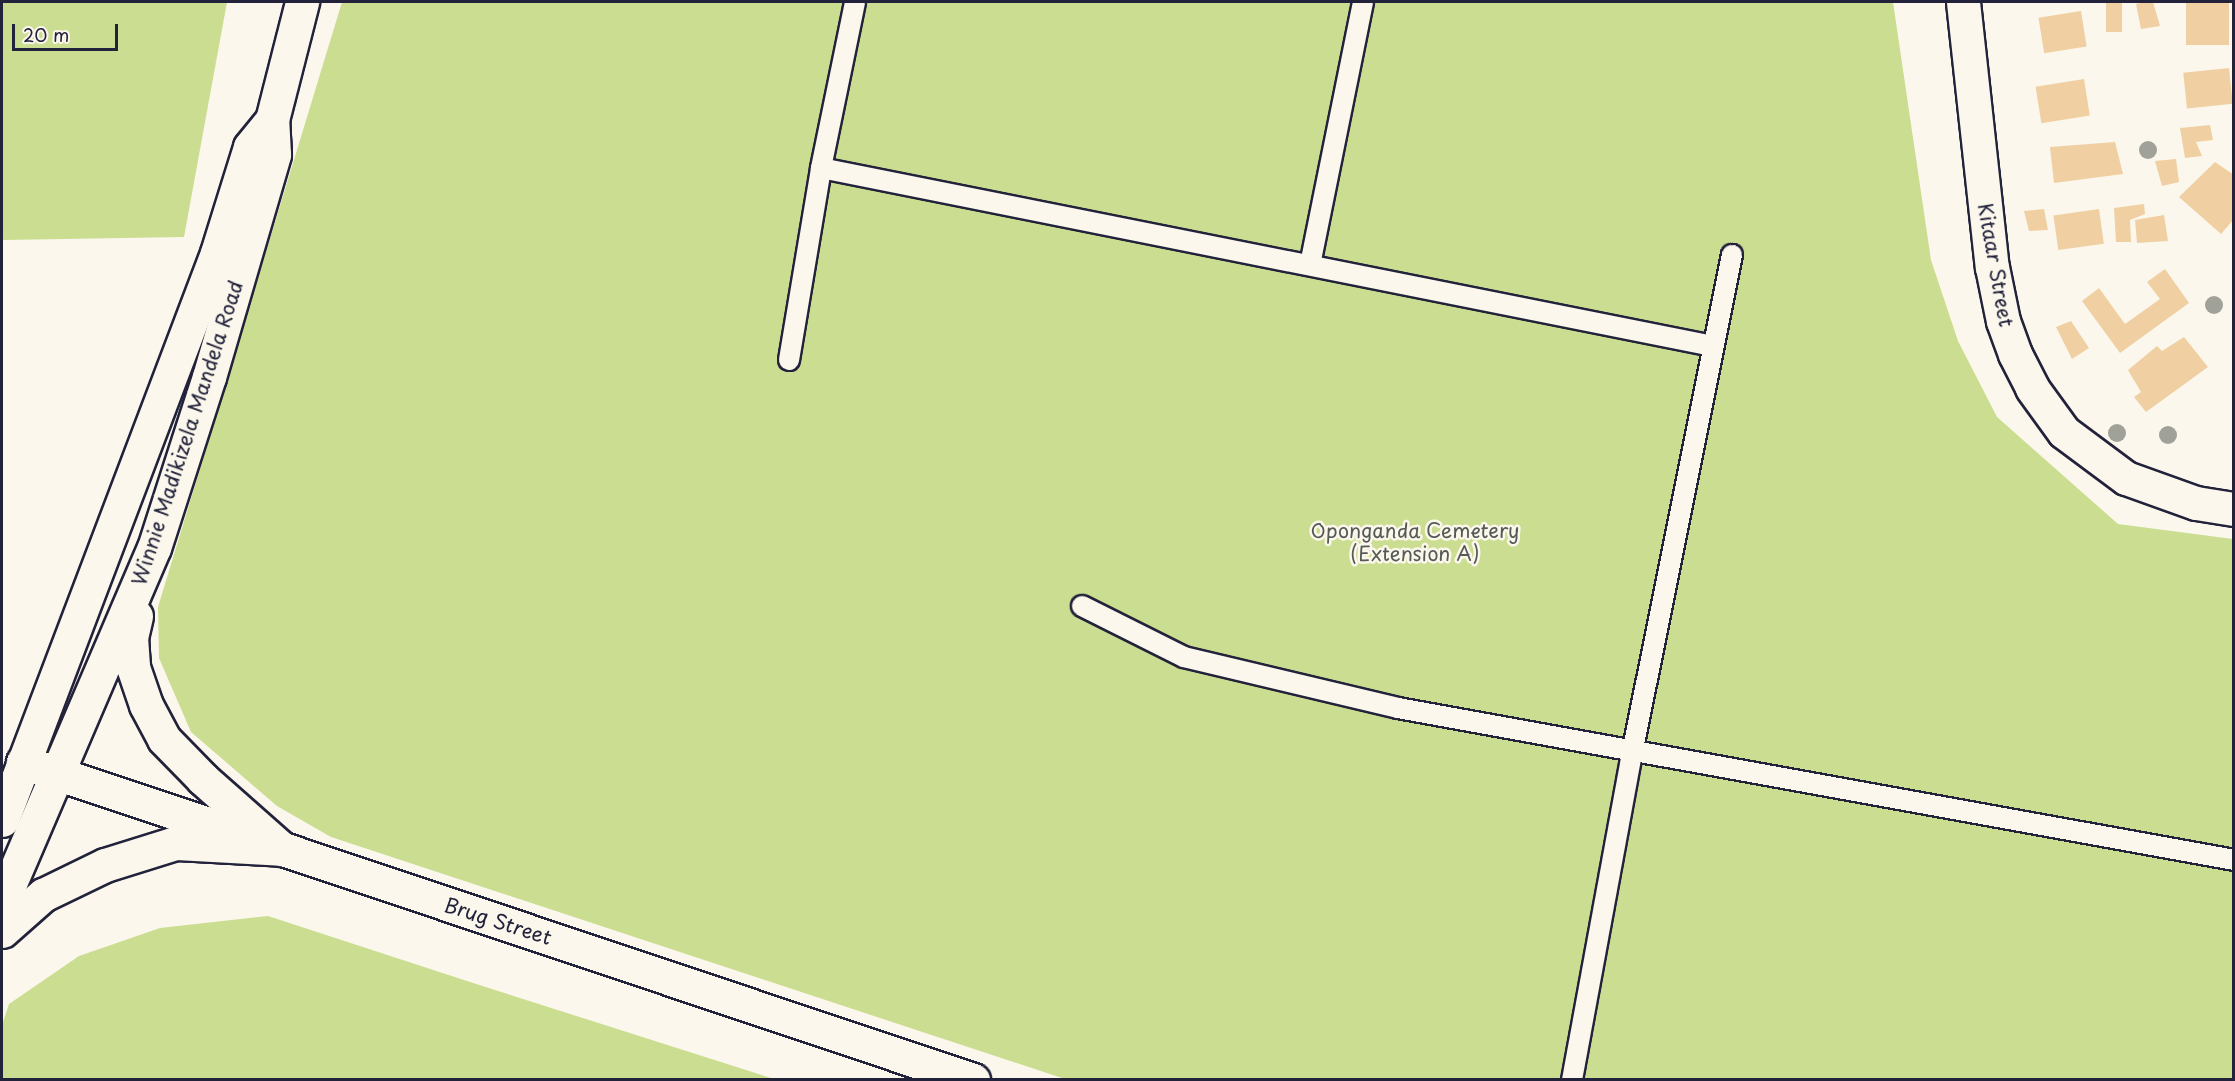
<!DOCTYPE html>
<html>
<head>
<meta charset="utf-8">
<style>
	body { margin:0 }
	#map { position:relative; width:2235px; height:1081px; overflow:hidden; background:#fbf7ec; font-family:"Playpen Sans",sans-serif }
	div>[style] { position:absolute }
	.green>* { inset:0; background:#cbdd91 }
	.building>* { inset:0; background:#f0d0a2; transform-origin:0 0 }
	.roads { filter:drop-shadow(2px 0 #22223b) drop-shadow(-2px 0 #22223b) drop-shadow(0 2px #22223b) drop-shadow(0 -2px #22223b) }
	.service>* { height:20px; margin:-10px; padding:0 10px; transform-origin:10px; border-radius:10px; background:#fbf7ec }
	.minor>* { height:33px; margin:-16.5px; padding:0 16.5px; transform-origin:16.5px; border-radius:16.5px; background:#fbf7ec }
	.tertiary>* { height:33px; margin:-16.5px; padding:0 16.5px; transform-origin:16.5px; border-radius:16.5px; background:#fbf7ec }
	.secondary>* { height:33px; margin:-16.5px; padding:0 16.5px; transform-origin:16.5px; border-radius:16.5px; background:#fbf7ec }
	.trees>* { width:18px; height:18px; margin:-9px; border-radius:50%; background:#a0a199 }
	span { translate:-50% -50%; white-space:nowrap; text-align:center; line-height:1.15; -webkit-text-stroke:5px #fbf7ec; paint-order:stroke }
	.street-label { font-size:20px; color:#22223b }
	.park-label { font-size:20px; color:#555a55 }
	.frame { position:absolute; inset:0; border:3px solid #22223b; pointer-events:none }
	.scale { position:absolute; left:12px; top:24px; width:106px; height:27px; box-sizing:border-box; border:3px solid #22223b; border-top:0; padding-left:8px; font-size:18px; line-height:21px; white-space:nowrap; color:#22223b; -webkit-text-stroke:4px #fbf7ec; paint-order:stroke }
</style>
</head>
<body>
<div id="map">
	<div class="green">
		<div style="clip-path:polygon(2px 2px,227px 2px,184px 237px,2px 240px)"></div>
		<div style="clip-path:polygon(342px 2px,1893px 2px,1931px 260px,1958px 341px,1997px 417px,2118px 524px,2233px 539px,2233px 1079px,1065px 1079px,331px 837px,277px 806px,191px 732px,159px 658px,158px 607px)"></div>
		<div style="clip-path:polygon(268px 916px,470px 982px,774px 1079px,2px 1079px,2px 1025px,9px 1004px,79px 956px,160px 928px)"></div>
	</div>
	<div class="building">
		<div style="left:2106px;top:2px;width:16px;height:30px"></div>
		<div style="clip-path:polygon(2145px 2px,2153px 2px,2160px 26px,2141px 29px,2136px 4px)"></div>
		<div style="left:2186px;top:2px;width:43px;height:43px"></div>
		<div style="left:2081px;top:11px;width:36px;height:43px;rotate:81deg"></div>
		<div style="left:2229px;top:68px;width:36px;height:46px;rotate:84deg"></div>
		<div style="left:2084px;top:79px;width:37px;height:49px;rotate:81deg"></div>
		<div style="clip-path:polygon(2210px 125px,2213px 140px,2196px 142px,2202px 156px,2185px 158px,2180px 128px)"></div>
		<div style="clip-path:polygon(2115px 142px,2123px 174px,2054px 183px,2050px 147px)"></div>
		<div style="clip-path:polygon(2176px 159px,2179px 182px,2162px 186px,2155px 161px)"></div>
		<div style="clip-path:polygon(2215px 162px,2234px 175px,2234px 219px,2221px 234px,2179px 197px)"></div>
		<div style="clip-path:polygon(2144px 204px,2145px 214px,2130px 220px,2131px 242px,2116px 242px,2114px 208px)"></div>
		<div style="clip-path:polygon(2044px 209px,2048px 230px,2029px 231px,2024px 211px)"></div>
		<div style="left:2099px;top:209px;width:35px;height:46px;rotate:82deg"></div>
		<div style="clip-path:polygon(2164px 215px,2168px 241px,2137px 243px,2135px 220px)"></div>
		<div style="clip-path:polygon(2165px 269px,2189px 303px,2120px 353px,2082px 301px,2099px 288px,2125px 324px,2160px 299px,2147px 282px)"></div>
		<div style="clip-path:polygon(2071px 321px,2089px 348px,2072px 359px,2056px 327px)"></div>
		<div style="clip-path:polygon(2184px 337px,2208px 367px,2146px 412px,2134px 397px,2141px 392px,2128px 370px,2157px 346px,2162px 351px)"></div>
	</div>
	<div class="roads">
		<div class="service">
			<div style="left:821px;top:168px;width:910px;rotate:11.29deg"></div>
			<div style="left:1310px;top:265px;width:268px;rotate:-78.6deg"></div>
			<div style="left:789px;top:360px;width:195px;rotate:-80.5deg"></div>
			<div style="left:821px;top:168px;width:169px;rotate:-78.4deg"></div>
			<div style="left:1082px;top:606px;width:114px;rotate:26.6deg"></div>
			<div style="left:1184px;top:657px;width:220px;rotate:13.4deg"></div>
			<div style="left:1398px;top:708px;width:850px;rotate:10.3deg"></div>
			<div style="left:1572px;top:1080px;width:337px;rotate:-79.6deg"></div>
			<div style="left:1633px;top:749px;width:504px;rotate:-78.67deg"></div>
		</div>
		<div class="minor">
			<div style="left:1963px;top:2px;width:267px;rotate:83.8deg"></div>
			<div style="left:1992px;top:267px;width:55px;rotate:78.5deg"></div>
			<div style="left:2003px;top:321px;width:35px;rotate:70deg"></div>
			<div style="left:2015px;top:354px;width:38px;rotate:63deg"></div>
			<div style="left:2032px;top:388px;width:54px;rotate:54deg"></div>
			<div style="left:2064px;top:432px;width:77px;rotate:36.6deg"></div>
			<div style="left:2126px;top:478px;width:74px;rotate:19.7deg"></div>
			<div style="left:2196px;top:503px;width:38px;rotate:9deg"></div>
		</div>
		<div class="tertiary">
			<div style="left:23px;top:762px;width:1002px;rotate:18.51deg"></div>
		</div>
		<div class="secondary">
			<div style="left:136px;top:616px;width:22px;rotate:103deg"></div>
			<div style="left:131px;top:637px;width:30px;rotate:86deg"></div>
			<div style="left:133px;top:667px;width:40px;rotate:71.1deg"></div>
			<div style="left:146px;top:705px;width:38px;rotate:62deg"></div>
			<div style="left:164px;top:739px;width:56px;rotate:45.7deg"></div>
			<div style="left:203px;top:779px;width:106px;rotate:41.5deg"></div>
			<div style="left:2px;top:820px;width:606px;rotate:-69.23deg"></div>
			<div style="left:217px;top:253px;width:111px;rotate:-72.7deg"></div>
			<div style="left:250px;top:147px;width:35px;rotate:-51deg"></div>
			<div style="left:2px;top:902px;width:385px;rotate:-66.8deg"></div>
			<div style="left:154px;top:548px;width:180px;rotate:-72.2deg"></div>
			<div style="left:209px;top:377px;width:232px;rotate:-73.7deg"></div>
			<div style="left:274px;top:154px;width:34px;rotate:-93deg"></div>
			<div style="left:272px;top:120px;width:122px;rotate:-75.7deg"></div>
			<div style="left:2px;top:931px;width:55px;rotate:-41.3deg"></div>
			<div style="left:43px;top:895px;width:69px;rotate:-25.8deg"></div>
			<div style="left:105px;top:865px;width:73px;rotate:-17.4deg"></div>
			<div style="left:175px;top:843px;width:107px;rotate:3.2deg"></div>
		</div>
	</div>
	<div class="trees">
		<div style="left:2148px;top:150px"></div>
		<div style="left:2214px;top:305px"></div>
		<div style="left:2117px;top:433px"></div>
		<div style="left:2168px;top:435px"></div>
	</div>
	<div class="street-label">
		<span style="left:1996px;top:265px;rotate:80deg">Kitaar Street</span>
		<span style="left:187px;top:433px;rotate:-72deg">Winnie Madikizela Mandela Road</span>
		<span style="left:498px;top:921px;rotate:18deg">Brug Street</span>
	</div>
	<div class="park-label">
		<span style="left:1415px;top:542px">Oponganda Cemetery<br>(Extension A)</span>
	</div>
	<div class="frame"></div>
	<div class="scale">20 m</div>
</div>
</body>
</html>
